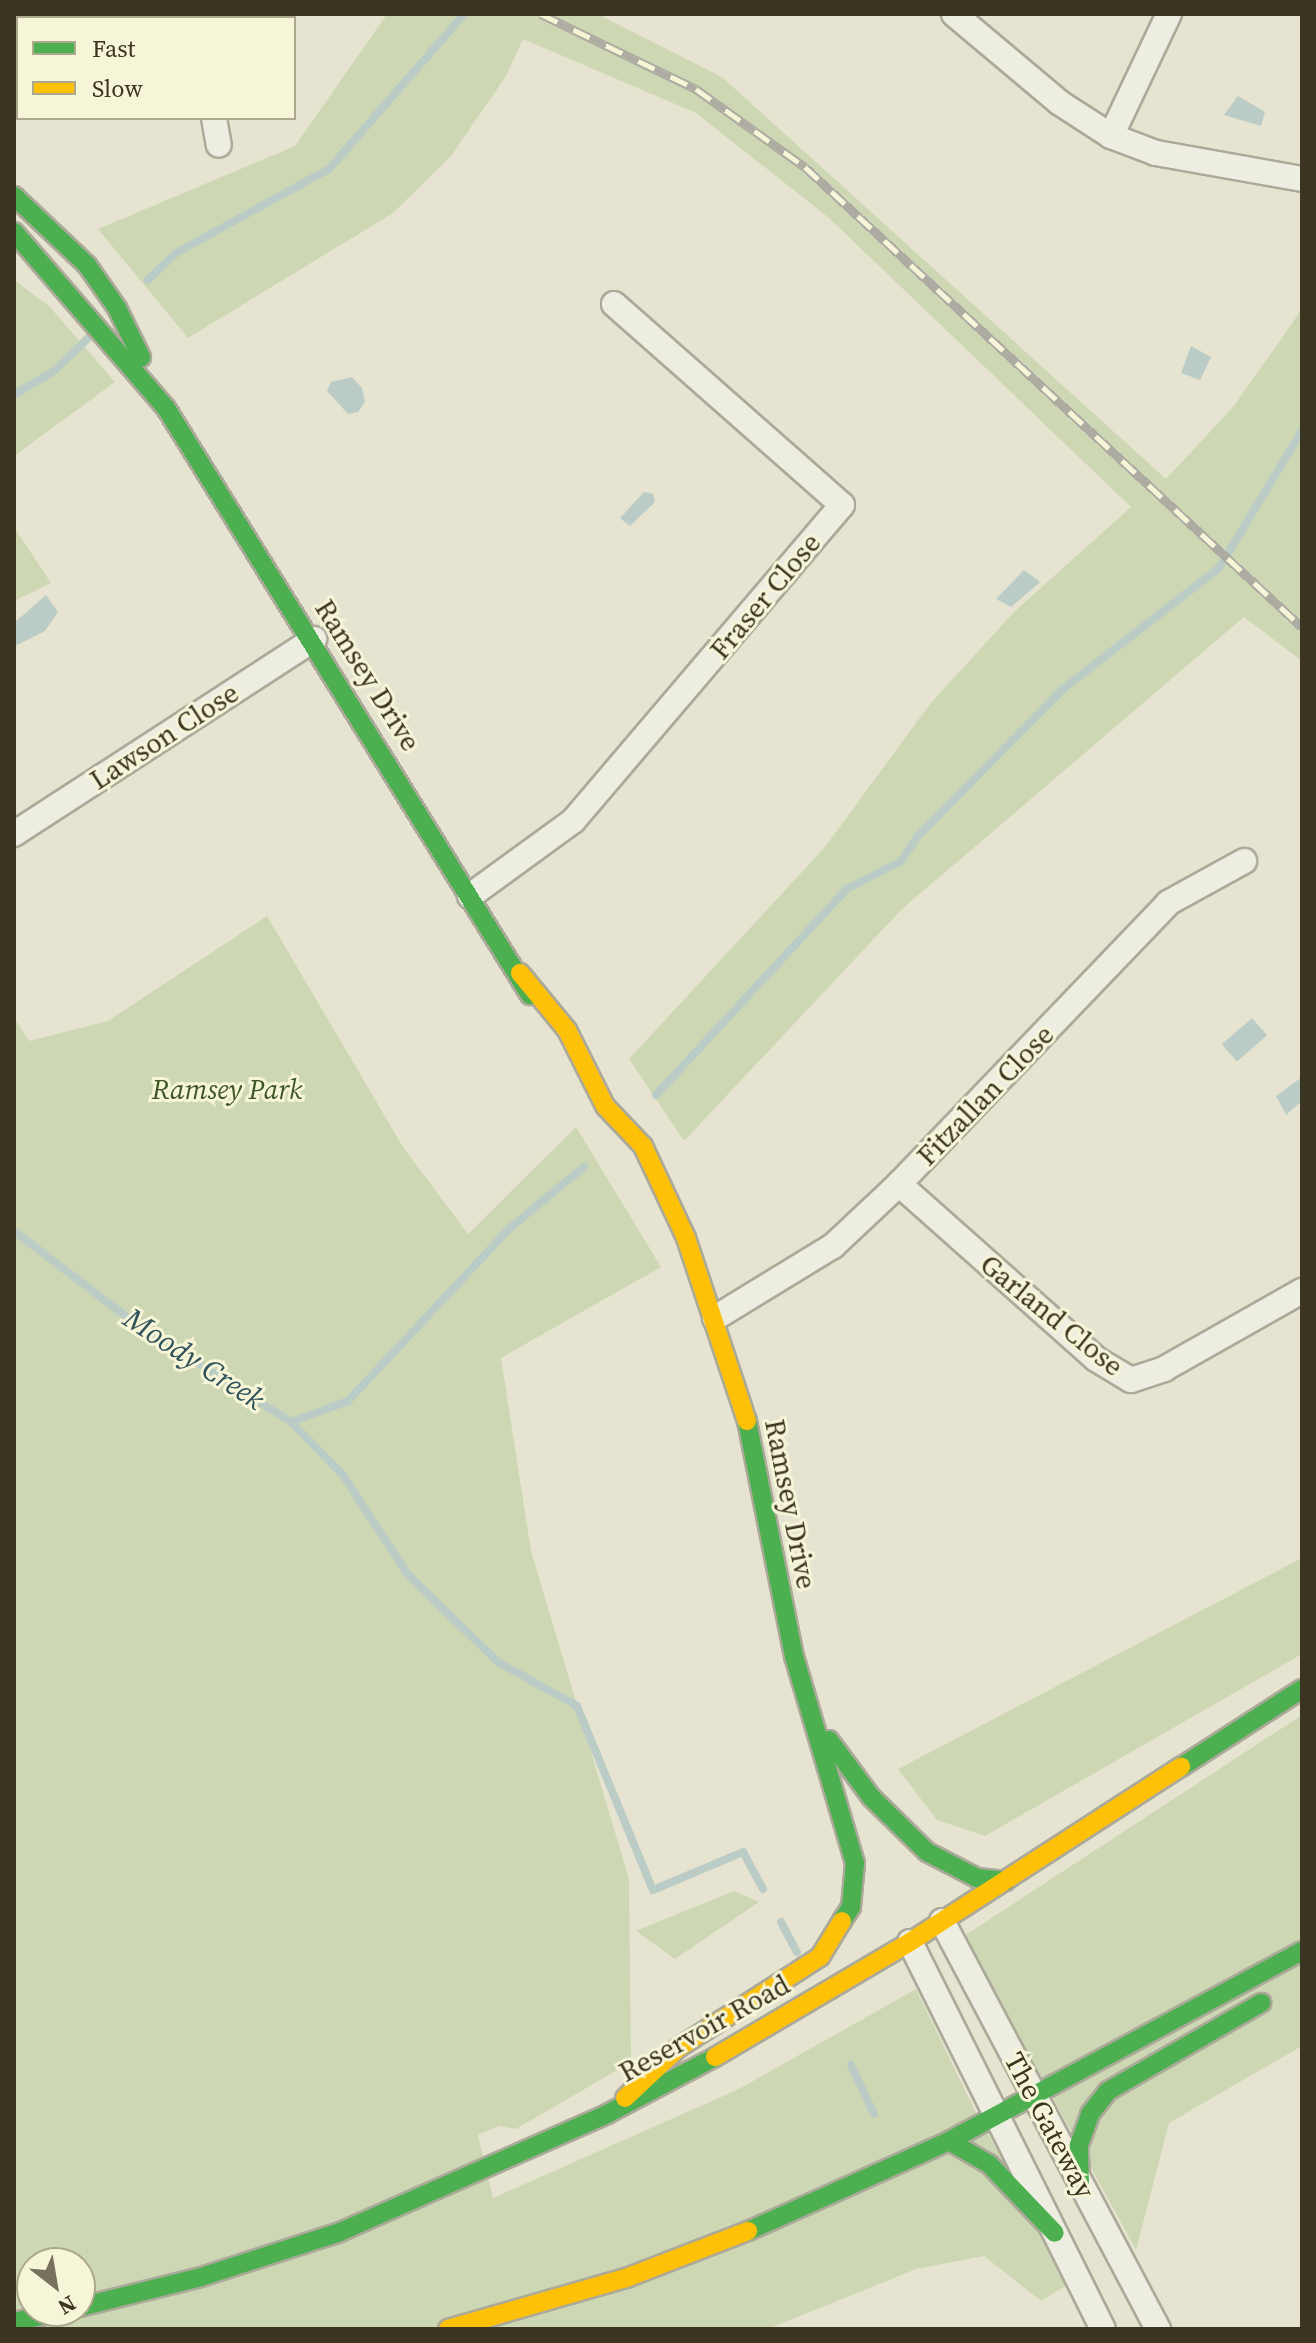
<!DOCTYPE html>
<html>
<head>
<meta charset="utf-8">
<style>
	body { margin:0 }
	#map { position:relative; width:1316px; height:2343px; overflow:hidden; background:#e6e4d0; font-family:"Source Serif 4",serif }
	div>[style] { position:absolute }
	.green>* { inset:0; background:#ced7b3 }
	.water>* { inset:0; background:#bbccc6; transform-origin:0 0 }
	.stream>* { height:8px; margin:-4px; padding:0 4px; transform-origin:4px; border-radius:4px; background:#bbccc6 }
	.roads { filter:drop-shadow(2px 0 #aba999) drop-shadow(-2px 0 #aba999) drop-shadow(0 2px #aba999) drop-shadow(0 -2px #aba999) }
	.street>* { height:24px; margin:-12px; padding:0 12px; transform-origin:12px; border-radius:12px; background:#eeede2 }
	.fast>* { height:18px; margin:-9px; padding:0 9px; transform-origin:9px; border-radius:9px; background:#4caf50 }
	.slow>* { height:18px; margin:-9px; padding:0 9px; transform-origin:9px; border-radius:9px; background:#ffc107 }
	.rail>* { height:9px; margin-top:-4.5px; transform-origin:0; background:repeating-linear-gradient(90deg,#f6f5d8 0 18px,#aeaca2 0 36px); box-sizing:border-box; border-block:2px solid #aeaca2 }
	span { translate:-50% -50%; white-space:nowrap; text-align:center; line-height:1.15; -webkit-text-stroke:6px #f6f5d8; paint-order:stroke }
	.street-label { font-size:28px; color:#3b3420 }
	.park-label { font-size:28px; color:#3f5727; font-style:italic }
	.water-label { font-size:30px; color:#30525a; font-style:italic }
	.frame { position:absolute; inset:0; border:16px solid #3b3420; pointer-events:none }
	.legend { position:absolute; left:16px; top:16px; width:280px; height:104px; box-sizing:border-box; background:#f6f5d8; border:2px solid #aba88e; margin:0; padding:10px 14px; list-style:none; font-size:24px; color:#3b3420 }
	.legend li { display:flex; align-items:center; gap:16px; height:40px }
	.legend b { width:40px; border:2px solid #aba88e }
	.north { position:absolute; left:16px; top:2247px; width:80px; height:80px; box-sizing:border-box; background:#f6f5d8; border:2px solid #aba88e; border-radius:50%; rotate:149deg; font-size:22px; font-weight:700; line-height:32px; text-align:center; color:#3b3420 }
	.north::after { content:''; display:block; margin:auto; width:28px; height:36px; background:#77725e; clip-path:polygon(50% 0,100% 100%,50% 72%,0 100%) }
</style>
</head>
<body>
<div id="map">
	<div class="green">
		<div style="clip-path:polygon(387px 14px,597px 14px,722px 77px,1166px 479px,1234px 406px,1302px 309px,1302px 661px,1244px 617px,902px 909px,684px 1141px,629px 1059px,825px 847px,930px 704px,1014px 612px,1131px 507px,829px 218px,696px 113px,523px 39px,506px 76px,451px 156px,393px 213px,188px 338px,98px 229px,295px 146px)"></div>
		<div style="clip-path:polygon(14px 280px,49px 306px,115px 382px,14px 456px)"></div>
		<div style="clip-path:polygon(14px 527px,51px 583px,14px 601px)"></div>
		<div style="clip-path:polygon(evenodd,267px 916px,403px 1147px,468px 1234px,576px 1127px,661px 1267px,501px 1358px,531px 1551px,629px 1879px,631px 2062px,516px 2129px,499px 2126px,478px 2135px,493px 2198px,737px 2090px,916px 1989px,975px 2111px,1072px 2282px,1041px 2301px,984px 2256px,916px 2269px,768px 2329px,14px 2329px,14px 1018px,29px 1041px,108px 1021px,267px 916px,32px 2263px,80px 2263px,80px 2311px,32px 2311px,32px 2263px)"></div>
		<div style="clip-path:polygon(1302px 1558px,1302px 1654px,985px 1836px,937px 1820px,898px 1769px)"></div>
		<div style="clip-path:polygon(1302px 1715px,1302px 2046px,1169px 2123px,1136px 2250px,964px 1936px)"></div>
		<div style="clip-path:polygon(734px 1891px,759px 1902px,675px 1959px,636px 1931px)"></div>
	</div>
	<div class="water">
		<div style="clip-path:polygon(1238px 96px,1265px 112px,1261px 126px,1224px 115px)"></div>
		<div style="clip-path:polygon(1191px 346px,1211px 357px,1200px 380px,1181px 373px)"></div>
		<div style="clip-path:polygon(352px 377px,362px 388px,365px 402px,358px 412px,348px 414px,327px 391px,331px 382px)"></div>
		<div style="clip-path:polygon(644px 492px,653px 494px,655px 502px,630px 526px,620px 518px)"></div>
		<div style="clip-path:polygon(1024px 570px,1040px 582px,1011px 607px,996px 599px)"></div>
		<div style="clip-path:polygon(46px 595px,58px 612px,45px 631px,15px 646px,14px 623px)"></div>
		<div style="left:1252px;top:1018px;width:23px;height:40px;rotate:49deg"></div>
		<div style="clip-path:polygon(1302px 1077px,1302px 1101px,1286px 1115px,1276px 1096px)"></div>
	</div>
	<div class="stream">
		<div style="left:148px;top:280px;width:39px;rotate:-44deg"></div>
		<div style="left:176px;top:253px;width:175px;rotate:-28.8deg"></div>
		<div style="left:329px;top:169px;width:206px;rotate:-48.9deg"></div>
		<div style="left:14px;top:395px;width:47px;rotate:-31deg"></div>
		<div style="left:54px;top:371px;width:47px;rotate:-44.1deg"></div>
		<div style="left:656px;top:1095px;width:281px;rotate:-47.2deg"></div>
		<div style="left:847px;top:889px;width:61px;rotate:-27.4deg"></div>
		<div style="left:901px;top:861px;width:30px;rotate:-56deg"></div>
		<div style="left:918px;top:836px;width:206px;rotate:-45.4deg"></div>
		<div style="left:1063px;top:689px;width:197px;rotate:-37.8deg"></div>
		<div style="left:1219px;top:568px;width:160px;rotate:-58.8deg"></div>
		<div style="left:14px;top:1231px;width:153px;rotate:37.3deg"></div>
		<div style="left:136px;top:1324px;width:183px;rotate:32.3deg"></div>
		<div style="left:291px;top:1422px;width:61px;rotate:-20.2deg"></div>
		<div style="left:348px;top:1401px;width:237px;rotate:-46.9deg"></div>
		<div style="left:510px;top:1228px;width:96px;rotate:-39.5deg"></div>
		<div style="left:291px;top:1422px;width:74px;rotate:45.5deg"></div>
		<div style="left:343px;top:1475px;width:119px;rotate:57deg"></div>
		<div style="left:408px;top:1575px;width:125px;rotate:44deg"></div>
		<div style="left:498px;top:1662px;width:90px;rotate:29.1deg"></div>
		<div style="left:577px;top:1706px;width:199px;rotate:67.6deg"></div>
		<div style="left:653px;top:1890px;width:98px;rotate:-22.9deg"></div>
		<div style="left:743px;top:1852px;width:42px;rotate:61.6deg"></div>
		<div style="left:781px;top:1922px;width:34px;rotate:62deg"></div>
		<div style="left:851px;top:2065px;width:54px;rotate:64.9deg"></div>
	</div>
	<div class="roads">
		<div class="street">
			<div style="left:107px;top:14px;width:11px;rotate:22deg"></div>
			<div style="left:954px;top:14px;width:138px;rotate:40deg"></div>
			<div style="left:1060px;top:103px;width:61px;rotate:32.9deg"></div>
			<div style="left:1111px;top:136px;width:48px;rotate:20.7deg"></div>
			<div style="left:1156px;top:153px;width:148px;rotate:10.1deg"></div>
			<div style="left:214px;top:118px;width:27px;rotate:80deg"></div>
			<div style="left:1111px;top:136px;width:135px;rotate:-64.6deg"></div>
			<div style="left:14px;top:834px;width:358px;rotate:-33deg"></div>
			<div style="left:470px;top:896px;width:127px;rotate:-36.1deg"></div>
			<div style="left:573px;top:821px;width:415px;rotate:-49.6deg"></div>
			<div style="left:842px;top:505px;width:304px;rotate:-138.6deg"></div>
			<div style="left:899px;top:1184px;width:264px;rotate:41.6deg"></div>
			<div style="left:1096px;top:1359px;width:41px;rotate:31deg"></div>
			<div style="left:1131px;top:1380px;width:35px;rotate:-18deg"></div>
			<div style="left:1164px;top:1369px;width:159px;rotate:-29.5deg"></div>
			<div style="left:715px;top:1318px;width:138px;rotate:-31.4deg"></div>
			<div style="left:833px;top:1246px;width:91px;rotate:-43.2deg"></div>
			<div style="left:899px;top:1184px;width:389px;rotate:-46.2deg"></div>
			<div style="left:1168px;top:903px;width:87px;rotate:-28.9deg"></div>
			<div style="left:942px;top:1921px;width:462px;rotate:62.1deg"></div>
			<div style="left:910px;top:1942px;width:432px;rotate:63.5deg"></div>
		</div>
		<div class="fast">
			<div style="left:14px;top:196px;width:100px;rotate:43.4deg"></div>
			<div style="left:87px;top:265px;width:52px;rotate:55.1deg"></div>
			<div style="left:117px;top:308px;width:55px;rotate:63.9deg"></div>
			<div style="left:14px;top:232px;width:233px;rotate:49.2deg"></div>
			<div style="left:166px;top:408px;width:691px;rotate:58.2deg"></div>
			<div style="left:747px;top:1421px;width:240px;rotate:78.7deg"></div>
			<div style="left:794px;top:1656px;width:216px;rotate:73.6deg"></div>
			<div style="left:855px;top:1863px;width:44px;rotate:95.2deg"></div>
			<div style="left:851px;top:1907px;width:17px;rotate:123deg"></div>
			<div style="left:829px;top:1740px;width:71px;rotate:53.6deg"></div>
			<div style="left:871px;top:1797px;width:78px;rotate:44.5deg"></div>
			<div style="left:927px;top:1852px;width:56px;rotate:27.5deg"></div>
			<div style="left:977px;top:1878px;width:29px;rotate:6deg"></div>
			<div style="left:1181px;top:1767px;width:144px;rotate:-32.8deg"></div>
			<div style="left:949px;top:2141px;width:46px;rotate:29.9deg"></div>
			<div style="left:989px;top:2164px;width:95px;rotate:46.3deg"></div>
			<div style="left:1080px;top:2183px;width:38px;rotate:-92deg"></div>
			<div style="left:1079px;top:2145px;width:33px;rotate:-70deg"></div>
			<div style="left:1090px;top:2114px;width:29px;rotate:-52deg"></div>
			<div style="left:1108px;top:2091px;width:177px;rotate:-29.9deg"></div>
			<div style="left:748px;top:2231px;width:220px;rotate:-24.1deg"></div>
			<div style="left:949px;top:2141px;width:401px;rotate:-28.3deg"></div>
			<div style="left:80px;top:2307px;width:125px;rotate:-13.9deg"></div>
			<div style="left:201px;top:2277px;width:146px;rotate:-17.9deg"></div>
			<div style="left:340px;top:2232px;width:292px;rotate:-23.8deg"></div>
			<div style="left:607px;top:2114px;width:122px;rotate:-27.8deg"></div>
			<div style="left:14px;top:2322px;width:51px;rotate:-12.4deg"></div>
		</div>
		<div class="slow">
			<div style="left:520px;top:973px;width:74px;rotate:50.5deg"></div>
			<div style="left:567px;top:1030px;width:85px;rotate:63.4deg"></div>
			<div style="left:605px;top:1106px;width:55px;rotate:46.5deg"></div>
			<div style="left:643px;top:1146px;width:102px;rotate:64.9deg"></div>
			<div style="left:686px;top:1238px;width:193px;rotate:71.6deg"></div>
			<div style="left:715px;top:2057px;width:226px;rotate:-30.5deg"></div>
			<div style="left:910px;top:1942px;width:323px;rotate:-32.9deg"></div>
			<div style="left:625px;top:2098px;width:73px;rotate:-43.3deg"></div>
			<div style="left:678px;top:2048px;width:169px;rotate:-32.7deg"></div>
			<div style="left:820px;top:1957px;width:42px;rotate:-58.6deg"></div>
			<div style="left:448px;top:2329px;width:185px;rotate:-16deg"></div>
			<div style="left:626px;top:2278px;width:131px;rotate:-21.1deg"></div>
		</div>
	</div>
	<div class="rail">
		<div style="left:541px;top:14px;width:172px;rotate:25.8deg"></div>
		<div style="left:696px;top:89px;width:134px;rotate:35.6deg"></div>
		<div style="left:805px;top:167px;width:677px;rotate:42.79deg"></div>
	</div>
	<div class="street-label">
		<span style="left:765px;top:596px;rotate:-50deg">Fraser Close</span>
		<span style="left:368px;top:675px;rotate:58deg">Ramsey Drive</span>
		<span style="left:164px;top:736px;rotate:-33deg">Lawson Close</span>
		<span style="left:985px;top:1095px;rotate:-46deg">Fitzallan Close</span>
		<span style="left:1052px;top:1315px;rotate:39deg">Garland Close</span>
		<span style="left:791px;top:1504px;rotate:79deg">Ramsey Drive</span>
		<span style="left:704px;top:2028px;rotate:-29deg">Reservoir Road</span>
		<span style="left:1050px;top:2125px;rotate:62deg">The Gateway</span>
	</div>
	<div class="park-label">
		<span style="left:227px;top:1089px">Ramsey Park</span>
	</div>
	<div class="water-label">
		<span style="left:194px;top:1359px;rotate:33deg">Moody Creek</span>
	</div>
	<div class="frame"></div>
	<ul class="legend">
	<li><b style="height:10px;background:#4caf50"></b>Fast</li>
	<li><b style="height:10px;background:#ffc107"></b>Slow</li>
	</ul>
	<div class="north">N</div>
</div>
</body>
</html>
